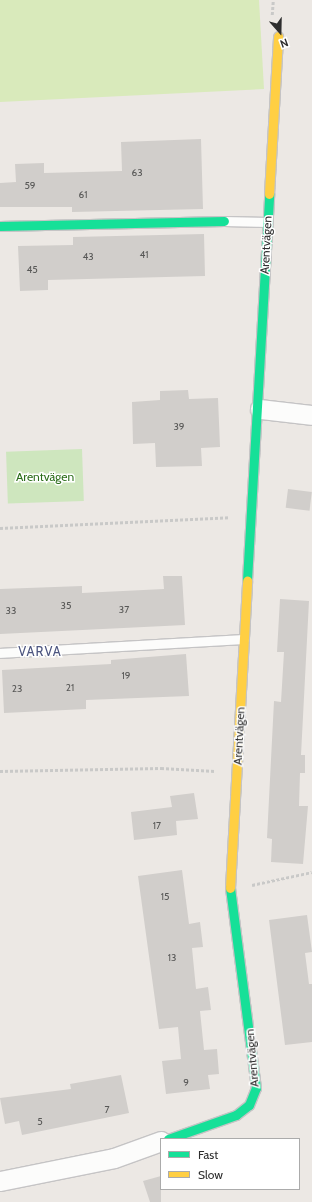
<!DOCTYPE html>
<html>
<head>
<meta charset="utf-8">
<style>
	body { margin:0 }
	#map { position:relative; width:312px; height:1202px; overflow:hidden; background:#ece8e4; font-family:Cabin,sans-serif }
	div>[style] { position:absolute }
	.green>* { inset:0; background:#cee6be; transform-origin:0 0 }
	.pitch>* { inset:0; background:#d9eabb }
	.building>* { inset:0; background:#d1cecb; transform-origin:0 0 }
	.path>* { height:2.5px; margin-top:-1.25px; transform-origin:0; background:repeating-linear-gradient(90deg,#c9c9c8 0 3px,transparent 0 5px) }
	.roads { filter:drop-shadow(1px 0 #c5c4c5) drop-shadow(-1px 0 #c5c4c5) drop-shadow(0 1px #c5c4c5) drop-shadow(0 -1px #c5c4c5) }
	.lane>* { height:9px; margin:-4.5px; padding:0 4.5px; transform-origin:4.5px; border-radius:4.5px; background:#fcfcfb }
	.street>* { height:19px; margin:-9.5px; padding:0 9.5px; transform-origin:9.5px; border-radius:9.5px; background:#fcfcfb }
	.fast>* { height:9px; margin:-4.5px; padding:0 4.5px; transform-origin:4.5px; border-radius:4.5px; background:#16e098 }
	.slow>* { height:9px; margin:-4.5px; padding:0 4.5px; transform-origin:4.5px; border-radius:4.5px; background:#ffcf43 }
	span { translate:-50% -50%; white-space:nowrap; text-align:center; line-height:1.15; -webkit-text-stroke:3px #fff; paint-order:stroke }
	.number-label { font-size:10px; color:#585857 }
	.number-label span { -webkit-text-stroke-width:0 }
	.street-label { font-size:12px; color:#2e2e2e }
	.park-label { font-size:12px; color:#2c6e1b }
	.neighbourhood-label { font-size:13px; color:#4d5680; letter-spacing:1px }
	.legend { position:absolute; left:160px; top:1138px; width:140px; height:52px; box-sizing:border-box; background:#fff; border:1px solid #ababab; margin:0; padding:5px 7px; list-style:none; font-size:12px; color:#2e2e2e }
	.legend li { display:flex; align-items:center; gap:8px; height:20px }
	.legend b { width:20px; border:1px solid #ababab }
	.north { position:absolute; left:260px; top:12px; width:40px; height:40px; -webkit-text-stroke:3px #fff; paint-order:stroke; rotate:160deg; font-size:11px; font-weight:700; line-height:16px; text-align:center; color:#2e2e2e }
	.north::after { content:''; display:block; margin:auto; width:14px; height:18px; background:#2e2e2e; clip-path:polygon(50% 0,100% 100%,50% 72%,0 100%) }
</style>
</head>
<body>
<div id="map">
	<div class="green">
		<div style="left:82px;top:449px;width:52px;height:76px;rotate:88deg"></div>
	</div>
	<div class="pitch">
		<div style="clip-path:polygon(0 0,259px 0,264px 89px,0 102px)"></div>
	</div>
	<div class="building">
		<div style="clip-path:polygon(201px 139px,203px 209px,72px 212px,72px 207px,0 207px,0 183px,16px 182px,15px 164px,44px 163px,44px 173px,122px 171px,121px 142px)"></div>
		<div style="clip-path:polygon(204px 234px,205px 276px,48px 280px,48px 290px,20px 291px,18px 246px,73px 245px,73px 237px)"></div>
		<div style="clip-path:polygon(188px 390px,189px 399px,218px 398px,220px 447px,201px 448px,202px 466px,156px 467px,155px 443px,133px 444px,132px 402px,160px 400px,160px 391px)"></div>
		<div style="left:288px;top:489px;width:24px;height:19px;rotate:7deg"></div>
		<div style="clip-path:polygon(163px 576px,182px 576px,185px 625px,0 634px,0 589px,82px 586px,82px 593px,164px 589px)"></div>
		<div style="clip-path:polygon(280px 599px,309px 601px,301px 755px,305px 755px,305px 773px,300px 773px,299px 806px,308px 806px,303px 864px,271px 862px,272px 839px,267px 838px,274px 701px,281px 702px,284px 652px,277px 652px)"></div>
		<div style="clip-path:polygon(186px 654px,189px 696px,86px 700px,86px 709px,4px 713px,2px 670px,111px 664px,111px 660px)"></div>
		<div style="clip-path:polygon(194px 793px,198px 819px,176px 821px,177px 835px,134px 840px,131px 812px,172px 807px,170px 796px)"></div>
		<div style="clip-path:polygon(182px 870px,189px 924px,200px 922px,203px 947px,192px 948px,196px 989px,208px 987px,211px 1010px,200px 1011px,204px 1050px,217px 1049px,219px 1074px,208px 1075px,210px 1089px,166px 1094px,162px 1061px,181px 1059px,178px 1027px,159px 1029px,138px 876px)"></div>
		<div style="clip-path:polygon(307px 915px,312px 952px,305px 953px,309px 984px,312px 984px,312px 1042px,285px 1045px,269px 920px)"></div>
		<div style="clip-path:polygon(121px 1075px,129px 1113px,22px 1135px,19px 1121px,5px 1124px,0 1098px,71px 1089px,70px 1084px)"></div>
		<div style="clip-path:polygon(161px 1176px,161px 1202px,150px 1202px,143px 1181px)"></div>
	</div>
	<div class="path">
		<div style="left:272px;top:15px;width:15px;rotate:-86deg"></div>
		<div style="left:0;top:528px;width:230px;rotate:-2.7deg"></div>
		<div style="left:0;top:771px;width:161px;rotate:-1.1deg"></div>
		<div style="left:161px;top:768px;width:54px;rotate:3.2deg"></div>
		<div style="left:252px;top:885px;width:61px;rotate:-12.2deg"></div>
	</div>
	<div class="roads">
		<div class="lane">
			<div style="left:224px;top:221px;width:43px;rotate:1.3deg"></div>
			<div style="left:0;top:653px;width:244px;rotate:-3.3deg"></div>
		</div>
		<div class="street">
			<div style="left:260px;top:409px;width:52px;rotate:6.6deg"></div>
			<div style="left:0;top:1181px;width:116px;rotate:-11.4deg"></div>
			<div style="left:114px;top:1158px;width:50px;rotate:-19.9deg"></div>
		</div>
		<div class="fast">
			<div style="left:0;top:226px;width:224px;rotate:-1.3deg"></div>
			<div style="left:247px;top:580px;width:387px;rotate:-86.7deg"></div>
			<div style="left:168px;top:1139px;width:72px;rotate:-19.4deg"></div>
			<div style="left:236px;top:1115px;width:16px;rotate:-38deg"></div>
			<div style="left:249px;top:1105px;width:18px;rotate:-68deg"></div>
			<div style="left:256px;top:1088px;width:202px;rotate:-97.4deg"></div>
		</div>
		<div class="slow">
			<div style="left:269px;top:194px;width:158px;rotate:-86.7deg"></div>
			<div style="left:230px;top:888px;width:308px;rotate:-86.8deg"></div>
		</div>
	</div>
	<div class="number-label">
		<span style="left:137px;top:173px">63</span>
		<span style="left:30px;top:186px">59</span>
		<span style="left:83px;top:195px">61</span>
		<span style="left:144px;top:255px">41</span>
		<span style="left:88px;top:257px">43</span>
		<span style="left:32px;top:270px">45</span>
		<span style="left:179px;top:427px">39</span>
		<span style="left:66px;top:606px">35</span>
		<span style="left:124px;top:610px">37</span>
		<span style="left:11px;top:611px">33</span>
		<span style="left:126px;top:676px">19</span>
		<span style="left:70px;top:688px">21</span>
		<span style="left:17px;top:689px">23</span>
		<span style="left:157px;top:826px">17</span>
		<span style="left:165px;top:897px">15</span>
		<span style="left:172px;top:958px">13</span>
		<span style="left:186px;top:1083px">9</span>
		<span style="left:107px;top:1110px">7</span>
		<span style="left:40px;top:1122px">5</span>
	</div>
	<div class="street-label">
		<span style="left:266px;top:245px;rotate:-87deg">Arentvägen</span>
		<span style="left:239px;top:736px;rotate:-87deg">Arentvägen</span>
		<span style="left:252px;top:1058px;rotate:-95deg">Arentvägen</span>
	</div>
	<div class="park-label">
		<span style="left:45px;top:477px">Arentvägen</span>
	</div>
	<div class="neighbourhood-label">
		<span style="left:40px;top:651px">VARVA</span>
	</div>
	<ul class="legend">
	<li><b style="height:5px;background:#16e098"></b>Fast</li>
	<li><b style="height:5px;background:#ffcf43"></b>Slow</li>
	</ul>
	<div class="north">N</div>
</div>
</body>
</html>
